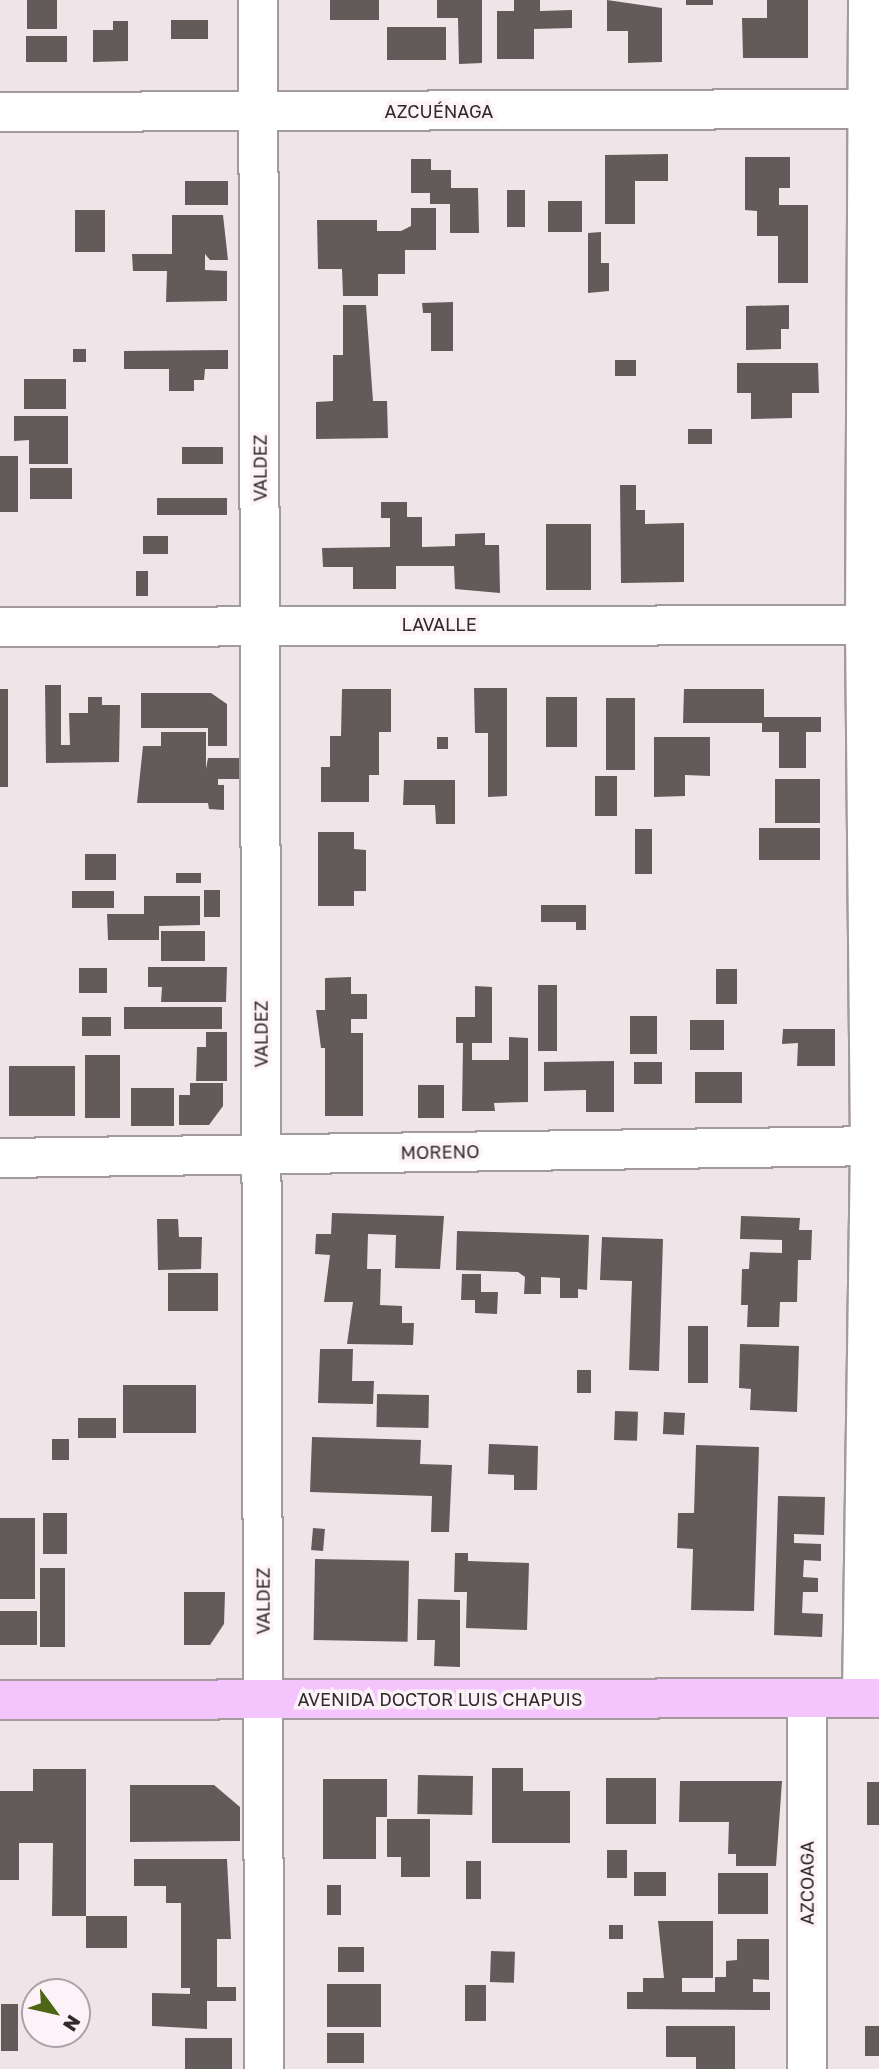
<!DOCTYPE html>
<html>
<head>
<meta charset="utf-8">
<style>
	body { margin:0 }
	#map { position:relative; width:879px; height:2069px; overflow:hidden; background:#efe5e9; font-family:"Golos Text",sans-serif }
	div>[style] { position:absolute }
	.building>* { inset:0; background:#635a5a; transform-origin:0 0 }
	.roads { filter:drop-shadow(2px 0 #a39a9e) drop-shadow(-2px 0 #a39a9e) drop-shadow(0 2px #a39a9e) drop-shadow(0 -2px #a39a9e) }
	.minor>* { height:38px; margin:-19px; padding:0 19px; transform-origin:19px; border-radius:19px; background:#fff }
	.major>* { height:38px; margin:-19px; padding:0 19px; transform-origin:19px; border-radius:19px; background:#f4c5fd }
	span { translate:-50% -50%; white-space:nowrap; text-align:center; line-height:1.15; -webkit-text-stroke:7px #fcf2f7; paint-order:stroke }
	.street-label { font-size:18px; color:#2f2b2d }
	.north { position:absolute; left:21px; top:1978px; width:70px; height:70px; box-sizing:border-box; background:#fcf2f7; border:2px solid #aaa2a6; border-radius:50%; rotate:123deg; font-size:19px; font-weight:700; line-height:28px; text-align:center; color:#2f2b2d }
	.north::after { content:''; display:block; margin:auto; width:24px; height:32px; background:#4d6514; clip-path:polygon(50% 0,100% 100%,50% 72%,0 100%) }
</style>
</head>
<body>
<div id="map">
	<div class="building">
		<div style="left:27px;top:0;width:30px;height:29px"></div>
		<div style="left:330px;top:0;width:49px;height:20px"></div>
		<div style="clip-path:polygon(437px 0,482px 0,482px 63px,459px 64px,458px 18px,437px 18px)"></div>
		<div style="clip-path:polygon(514px 0,540px 0,540px 11px,572px 10px,572px 28px,534px 29px,534px 59px,497px 59px,497px 11px,514px 11px)"></div>
		<div style="clip-path:polygon(607px 0,662px 8px,662px 62px,628px 63px,628px 31px,607px 31px)"></div>
		<div style="left:686px;top:0;width:27px;height:5px"></div>
		<div style="clip-path:polygon(767px 0,808px 0,808px 58px,743px 58px,742px 18px,767px 18px)"></div>
		<div style="left:171px;top:20px;width:37px;height:19px"></div>
		<div style="clip-path:polygon(113px 21px,128px 21px,128px 61px,93px 62px,93px 30px,113px 30px)"></div>
		<div style="left:387px;top:27px;width:59px;height:33px"></div>
		<div style="left:26px;top:36px;width:41px;height:26px"></div>
		<div style="clip-path:polygon(668px 154px,668px 181px,635px 181px,635px 224px,605px 224px,605px 155px)"></div>
		<div style="clip-path:polygon(745px 157px,790px 157px,790px 188px,779px 188px,779px 205px,808px 205px,808px 283px,778px 283px,778px 236px,757px 236px,757px 211px,745px 210px)"></div>
		<div style="clip-path:polygon(411px 159px,431px 159px,431px 170px,451px 170px,451px 188px,478px 188px,479px 233px,450px 233px,450px 204px,430px 204px,430px 193px,411px 193px)"></div>
		<div style="left:185px;top:181px;width:43px;height:24px"></div>
		<div style="left:507px;top:190px;width:18px;height:37px"></div>
		<div style="left:548px;top:201px;width:34px;height:31px"></div>
		<div style="clip-path:polygon(411px 208px,436px 208px,436px 250px,405px 250px,405px 274px,378px 274px,378px 296px,343px 296px,342px 269px,318px 269px,317px 220px,377px 220px,377px 231px,401px 231px,411px 226px)"></div>
		<div style="left:75px;top:210px;width:30px;height:42px"></div>
		<div style="clip-path:polygon(172px 215px,223px 215px,228px 260px,210px 260px,205px 254px,205px 270px,227px 271px,227px 301px,166px 302px,167px 271px,133px 271px,132px 254px,172px 254px)"></div>
		<div style="clip-path:polygon(601px 232px,601px 263px,609px 263px,609px 291px,588px 293px,588px 233px)"></div>
		<div style="clip-path:polygon(453px 302px,453px 351px,431px 351px,431px 313px,423px 313px,422px 303px)"></div>
		<div style="clip-path:polygon(343px 305px,366px 305px,373px 401px,387px 401px,388px 438px,316px 439px,316px 402px,333px 401px,333px 355px,343px 355px)"></div>
		<div style="clip-path:polygon(789px 305px,789px 329px,781px 329px,781px 349px,746px 350px,746px 306px)"></div>
		<div style="left:73px;top:349px;width:13px;height:13px"></div>
		<div style="clip-path:polygon(228px 350px,228px 369px,205px 369px,204px 380px,194px 380px,194px 391px,169px 391px,169px 369px,124px 369px,124px 351px)"></div>
		<div style="left:636px;top:360px;width:16px;height:21px;rotate:90deg"></div>
		<div style="clip-path:polygon(737px 363px,818px 363px,819px 393px,792px 393px,792px 418px,751px 419px,751px 393px,737px 393px)"></div>
		<div style="left:66px;top:379px;width:30px;height:42px;rotate:90deg"></div>
		<div style="clip-path:polygon(14px 416px,68px 416px,68px 464px,29px 464px,29px 440px,14px 441px)"></div>
		<div style="left:688px;top:429px;width:24px;height:15px"></div>
		<div style="left:182px;top:447px;width:41px;height:17px"></div>
		<div style="left:0;top:456px;width:18px;height:56px"></div>
		<div style="left:72px;top:468px;width:31px;height:42px;rotate:90deg"></div>
		<div style="clip-path:polygon(620px 485px,636px 485px,636px 510px,645px 510px,645px 524px,684px 523px,684px 582px,621px 583px)"></div>
		<div style="left:157px;top:498px;width:70px;height:17px"></div>
		<div style="clip-path:polygon(381px 502px,407px 502px,407px 517px,422px 517px,422px 547px,455px 546px,455px 534px,485px 533px,485px 545px,499px 545px,500px 593px,455px 589px,454px 566px,396px 566px,396px 589px,353px 589px,353px 567px,323px 567px,322px 548px,390px 547px,390px 518px,381px 518px)"></div>
		<div style="left:546px;top:524px;width:45px;height:66px"></div>
		<div style="left:143px;top:536px;width:25px;height:18px"></div>
		<div style="left:136px;top:571px;width:12px;height:25px"></div>
		<div style="clip-path:polygon(45px 685px,61px 685px,61px 745px,70px 745px,69px 713px,88px 713px,88px 697px,102px 697px,102px 705px,120px 705px,119px 762px,46px 763px)"></div>
		<div style="clip-path:polygon(474px 688px,507px 688px,507px 796px,488px 797px,488px 733px,475px 733px)"></div>
		<div style="left:0;top:689px;width:8px;height:98px"></div>
		<div style="clip-path:polygon(342px 689px,391px 689px,391px 732px,379px 732px,379px 775px,369px 775px,369px 802px,321px 802px,321px 767px,330px 767px,330px 736px,341px 736px)"></div>
		<div style="clip-path:polygon(684px 689px,764px 689px,764px 717px,821px 717px,821px 732px,806px 732px,806px 768px,779px 768px,779px 732px,762px 732px,762px 723px,683px 723px)"></div>
		<div style="clip-path:polygon(141px 693px,211px 693px,227px 704px,227px 746px,208px 746px,208px 728px,141px 728px)"></div>
		<div style="left:546px;top:697px;width:31px;height:50px"></div>
		<div style="left:606px;top:698px;width:29px;height:72px"></div>
		<div style="clip-path:polygon(161px 732px,206px 732px,206px 769px,208px 758px,239px 758px,239px 779px,218px 779px,218px 785px,224px 785px,224px 810px,209px 809px,208px 803px,137px 803px,143px 746px,161px 746px)"></div>
		<div style="left:437px;top:737px;width:11px;height:12px"></div>
		<div style="clip-path:polygon(654px 737px,710px 737px,710px 776px,685px 775px,685px 796px,654px 797px)"></div>
		<div style="left:595px;top:776px;width:22px;height:40px"></div>
		<div style="left:775px;top:779px;width:45px;height:44px"></div>
		<div style="clip-path:polygon(404px 780px,455px 780px,455px 824px,436px 824px,435px 805px,403px 805px)"></div>
		<div style="left:759px;top:828px;width:61px;height:32px"></div>
		<div style="left:635px;top:829px;width:17px;height:45px"></div>
		<div style="clip-path:polygon(318px 832px,354px 832px,354px 849px,366px 850px,366px 891px,354px 891px,354px 906px,318px 906px)"></div>
		<div style="left:116px;top:854px;width:26px;height:31px;rotate:90deg"></div>
		<div style="left:176px;top:873px;width:25px;height:10px"></div>
		<div style="left:204px;top:890px;width:16px;height:27px"></div>
		<div style="left:72px;top:891px;width:42px;height:17px"></div>
		<div style="clip-path:polygon(144px 896px,200px 896px,200px 925px,159px 926px,159px 940px,108px 940px,107px 914px,144px 914px)"></div>
		<div style="clip-path:polygon(541px 905px,586px 905px,586px 930px,576px 930px,576px 922px,541px 922px)"></div>
		<div style="left:161px;top:931px;width:44px;height:30px"></div>
		<div style="clip-path:polygon(148px 967px,227px 967px,226px 1002px,161px 1002px,162px 987px,148px 987px)"></div>
		<div style="left:79px;top:968px;width:28px;height:25px"></div>
		<div style="left:716px;top:969px;width:21px;height:35px"></div>
		<div style="clip-path:polygon(351px 977px,351px 994px,367px 994px,367px 1019px,351px 1019px,351px 1033px,363px 1033px,363px 1116px,325px 1116px,325px 1048px,321px 1048px,316px 1010px,325px 1010px,325px 978px)"></div>
		<div style="left:538px;top:985px;width:19px;height:66px"></div>
		<div style="clip-path:polygon(475px 986px,492px 987px,492px 1043px,472px 1043px,472px 1060px,509px 1060px,509px 1037px,528px 1038px,528px 1102px,494px 1103px,495px 1111px,462px 1111px,463px 1043px,456px 1043px,456px 1017px,475px 1017px)"></div>
		<div style="left:222px;top:1007px;width:22px;height:98px;rotate:90deg"></div>
		<div style="left:630px;top:1016px;width:27px;height:38px"></div>
		<div style="left:82px;top:1017px;width:29px;height:19px"></div>
		<div style="left:690px;top:1020px;width:34px;height:30px"></div>
		<div style="clip-path:polygon(783px 1029px,835px 1029px,835px 1066px,797px 1066px,798px 1043px,782px 1044px)"></div>
		<div style="clip-path:polygon(206px 1032px,227px 1032px,227px 1081px,196px 1081px,197px 1047px,206px 1047px)"></div>
		<div style="left:85px;top:1055px;width:35px;height:63px"></div>
		<div style="clip-path:polygon(614px 1061px,614px 1112px,586px 1112px,586px 1090px,544px 1091px,544px 1062px)"></div>
		<div style="left:634px;top:1062px;width:28px;height:22px"></div>
		<div style="left:75px;top:1066px;width:50px;height:66px;rotate:90deg"></div>
		<div style="left:695px;top:1072px;width:47px;height:31px"></div>
		<div style="clip-path:polygon(190px 1083px,223px 1083px,223px 1106px,209px 1125px,179px 1125px,179px 1095px,190px 1095px)"></div>
		<div style="left:444px;top:1085px;width:33px;height:26px;rotate:90deg"></div>
		<div style="left:131px;top:1088px;width:43px;height:38px"></div>
		<div style="clip-path:polygon(332px 1213px,444px 1216px,440px 1269px,395px 1268px,396px 1235px,368px 1234px,367px 1269px,381px 1269px,380px 1305px,402px 1306px,402px 1323px,414px 1323px,413px 1345px,347px 1344px,353px 1302px,324px 1302px,330px 1255px,315px 1254px,316px 1234px,331px 1234px)"></div>
		<div style="clip-path:polygon(741px 1216px,800px 1218px,799px 1230px,812px 1230px,811px 1260px,798px 1260px,797px 1302px,780px 1302px,779px 1327px,747px 1327px,748px 1305px,741px 1305px,742px 1269px,749px 1269px,750px 1252px,782px 1253px,782px 1240px,740px 1239px)"></div>
		<div style="clip-path:polygon(157px 1219px,178px 1219px,179px 1237px,202px 1237px,201px 1269px,158px 1270px)"></div>
		<div style="clip-path:polygon(457px 1231px,589px 1235px,587px 1290px,578px 1289px,578px 1298px,560px 1298px,560px 1278px,541px 1277px,541px 1294px,524px 1294px,525px 1277px,518px 1272px,456px 1270px)"></div>
		<div style="clip-path:polygon(602px 1237px,663px 1239px,659px 1371px,629px 1370px,632px 1281px,600px 1280px)"></div>
		<div style="left:168px;top:1273px;width:50px;height:38px"></div>
		<div style="clip-path:polygon(462px 1274px,481px 1274px,481px 1292px,498px 1292px,497px 1314px,475px 1313px,475px 1300px,461px 1300px)"></div>
		<div style="left:688px;top:1326px;width:20px;height:57px"></div>
		<div style="clip-path:polygon(740px 1344px,799px 1346px,797px 1412px,750px 1410px,751px 1389px,739px 1388px)"></div>
		<div style="clip-path:polygon(320px 1349px,353px 1349px,352px 1381px,374px 1381px,373px 1404px,318px 1403px)"></div>
		<div style="left:577px;top:1370px;width:14px;height:23px"></div>
		<div style="left:123px;top:1385px;width:73px;height:48px"></div>
		<div style="left:377px;top:1394px;width:52px;height:33px;rotate:1deg"></div>
		<div style="left:615px;top:1411px;width:23px;height:29px;rotate:2deg"></div>
		<div style="left:664px;top:1412px;width:21px;height:22px;rotate:3deg"></div>
		<div style="left:78px;top:1418px;width:38px;height:20px"></div>
		<div style="clip-path:polygon(312px 1437px,421px 1440px,420px 1464px,452px 1465px,449px 1532px,431px 1532px,432px 1496px,310px 1492px)"></div>
		<div style="left:52px;top:1439px;width:17px;height:21px"></div>
		<div style="clip-path:polygon(489px 1444px,538px 1446px,537px 1490px,514px 1490px,514px 1475px,488px 1474px)"></div>
		<div style="clip-path:polygon(696px 1445px,759px 1447px,754px 1611px,691px 1610px,693px 1549px,677px 1548px,678px 1513px,694px 1513px)"></div>
		<div style="clip-path:polygon(778px 1496px,825px 1497px,824px 1535px,794px 1534px,794px 1543px,821px 1544px,821px 1561px,804px 1560px,803px 1577px,818px 1578px,818px 1592px,803px 1592px,802px 1613px,823px 1614px,822px 1637px,774px 1635px)"></div>
		<div style="left:43px;top:1513px;width:24px;height:41px"></div>
		<div style="left:0;top:1518px;width:35px;height:81px"></div>
		<div style="left:313px;top:1528px;width:12px;height:22px;rotate:5deg"></div>
		<div style="clip-path:polygon(455px 1553px,468px 1553px,468px 1561px,529px 1563px,527px 1630px,466px 1628px,467px 1592px,454px 1592px)"></div>
		<div style="left:315px;top:1559px;width:94px;height:81px;rotate:1deg"></div>
		<div style="left:40px;top:1568px;width:25px;height:79px"></div>
		<div style="clip-path:polygon(184px 1592px,225px 1592px,224px 1624px,210px 1645px,184px 1645px)"></div>
		<div style="clip-path:polygon(418px 1599px,460px 1600px,460px 1667px,434px 1666px,435px 1640px,417px 1640px)"></div>
		<div style="left:0;top:1611px;width:37px;height:34px"></div>
		<div style="clip-path:polygon(492px 1768px,523px 1768px,523px 1791px,570px 1791px,570px 1843px,492px 1843px)"></div>
		<div style="clip-path:polygon(33px 1769px,86px 1769px,86px 1916px,52px 1916px,53px 1843px,19px 1843px,19px 1880px,0 1880px,0 1791px,33px 1791px)"></div>
		<div style="left:418px;top:1775px;width:55px;height:39px;rotate:1deg"></div>
		<div style="left:606px;top:1778px;width:50px;height:46px"></div>
		<div style="clip-path:polygon(323px 1779px,387px 1779px,387px 1817px,376px 1817px,376px 1859px,323px 1859px)"></div>
		<div style="clip-path:polygon(680px 1781px,782px 1781px,776px 1866px,736px 1866px,736px 1854px,728px 1854px,729px 1822px,679px 1822px)"></div>
		<div style="left:867px;top:1782px;width:12px;height:43px"></div>
		<div style="clip-path:polygon(130px 1785px,214px 1785px,240px 1807px,240px 1841px,130px 1842px)"></div>
		<div style="clip-path:polygon(387px 1819px,430px 1819px,430px 1877px,401px 1877px,401px 1857px,387px 1857px)"></div>
		<div style="left:607px;top:1850px;width:20px;height:28px"></div>
		<div style="clip-path:polygon(134px 1859px,227px 1859px,231px 1939px,217px 1939px,217px 1987px,236px 1987px,236px 2001px,207px 2001px,207px 2029px,152px 2026px,152px 1993px,190px 1994px,190px 1988px,181px 1988px,181px 1903px,166px 1903px,166px 1886px,134px 1886px)"></div>
		<div style="left:466px;top:1861px;width:15px;height:38px"></div>
		<div style="left:634px;top:1872px;width:32px;height:24px"></div>
		<div style="left:768px;top:1873px;width:41px;height:50px;rotate:90deg"></div>
		<div style="left:327px;top:1885px;width:14px;height:30px"></div>
		<div style="left:86px;top:1916px;width:41px;height:32px"></div>
		<div style="clip-path:polygon(658px 1921px,713px 1921px,713px 1978px,682px 1978px,682px 1992px,715px 1992px,715px 1977px,726px 1977px,726px 1961px,737px 1960px,737px 1939px,769px 1939px,769px 1980px,753px 1979px,753px 1992px,770px 1992px,770px 2010px,627px 2009px,627px 1992px,643px 1992px,643px 1978px,664px 1978px)"></div>
		<div style="left:609px;top:1925px;width:14px;height:14px"></div>
		<div style="left:338px;top:1947px;width:26px;height:25px"></div>
		<div style="left:491px;top:1951px;width:24px;height:31px;rotate:2deg"></div>
		<div style="left:327px;top:1984px;width:54px;height:43px"></div>
		<div style="left:465px;top:1985px;width:21px;height:36px"></div>
		<div style="left:1px;top:2004px;width:17px;height:47px"></div>
		<div style="clip-path:polygon(666px 2026px,735px 2026px,735px 2069px,696px 2069px,696px 2057px,666px 2057px)"></div>
		<div style="left:865px;top:2026px;width:14px;height:30px"></div>
		<div style="left:327px;top:2033px;width:37px;height:30px"></div>
		<div style="left:185px;top:2038px;width:47px;height:31px"></div>
	</div>
	<div class="roads">
		<div class="minor">
			<div style="left:258px;top:0;width:2069px;rotate:89.83deg"></div>
			<div style="left:0;top:112px;width:879px;rotate:-0.2deg"></div>
			<div style="left:0;top:627px;width:879px;rotate:-0.13deg"></div>
			<div style="left:0;top:1158px;width:879px;rotate:-0.78deg"></div>
			<div style="left:862px;top:1698px;width:552px;rotate:-89.17deg"></div>
			<div style="left:870px;top:1146px;width:521px;rotate:-90.55deg"></div>
			<div style="left:865px;top:625px;width:625px;rotate:-89.72deg"></div>
			<div style="left:807px;top:2069px;width:371px;rotate:-90deg"></div>
		</div>
		<div class="major">
			<div style="left:0;top:1700px;width:879px;rotate:-0.13deg"></div>
		</div>
	</div>
	<div class="street-label">
		<span style="left:439px;top:111px">AZCUÉNAGA</span>
		<span style="left:260px;top:468px;rotate:-90deg">VALDEZ</span>
		<span style="left:439px;top:624px">LAVALLE</span>
		<span style="left:261px;top:1034px;rotate:-90deg">VALDEZ</span>
		<span style="left:440px;top:1152px;rotate:-1deg">MORENO</span>
		<span style="left:263px;top:1601px;rotate:-90deg">VALDEZ</span>
		<span style="left:440px;top:1699px">AVENIDA DOCTOR LUIS CHAPUIS</span>
		<span style="left:807px;top:1883px;rotate:-90deg">AZCOAGA</span>
	</div>
	<div class="north">N</div>
</div>
</body>
</html>
